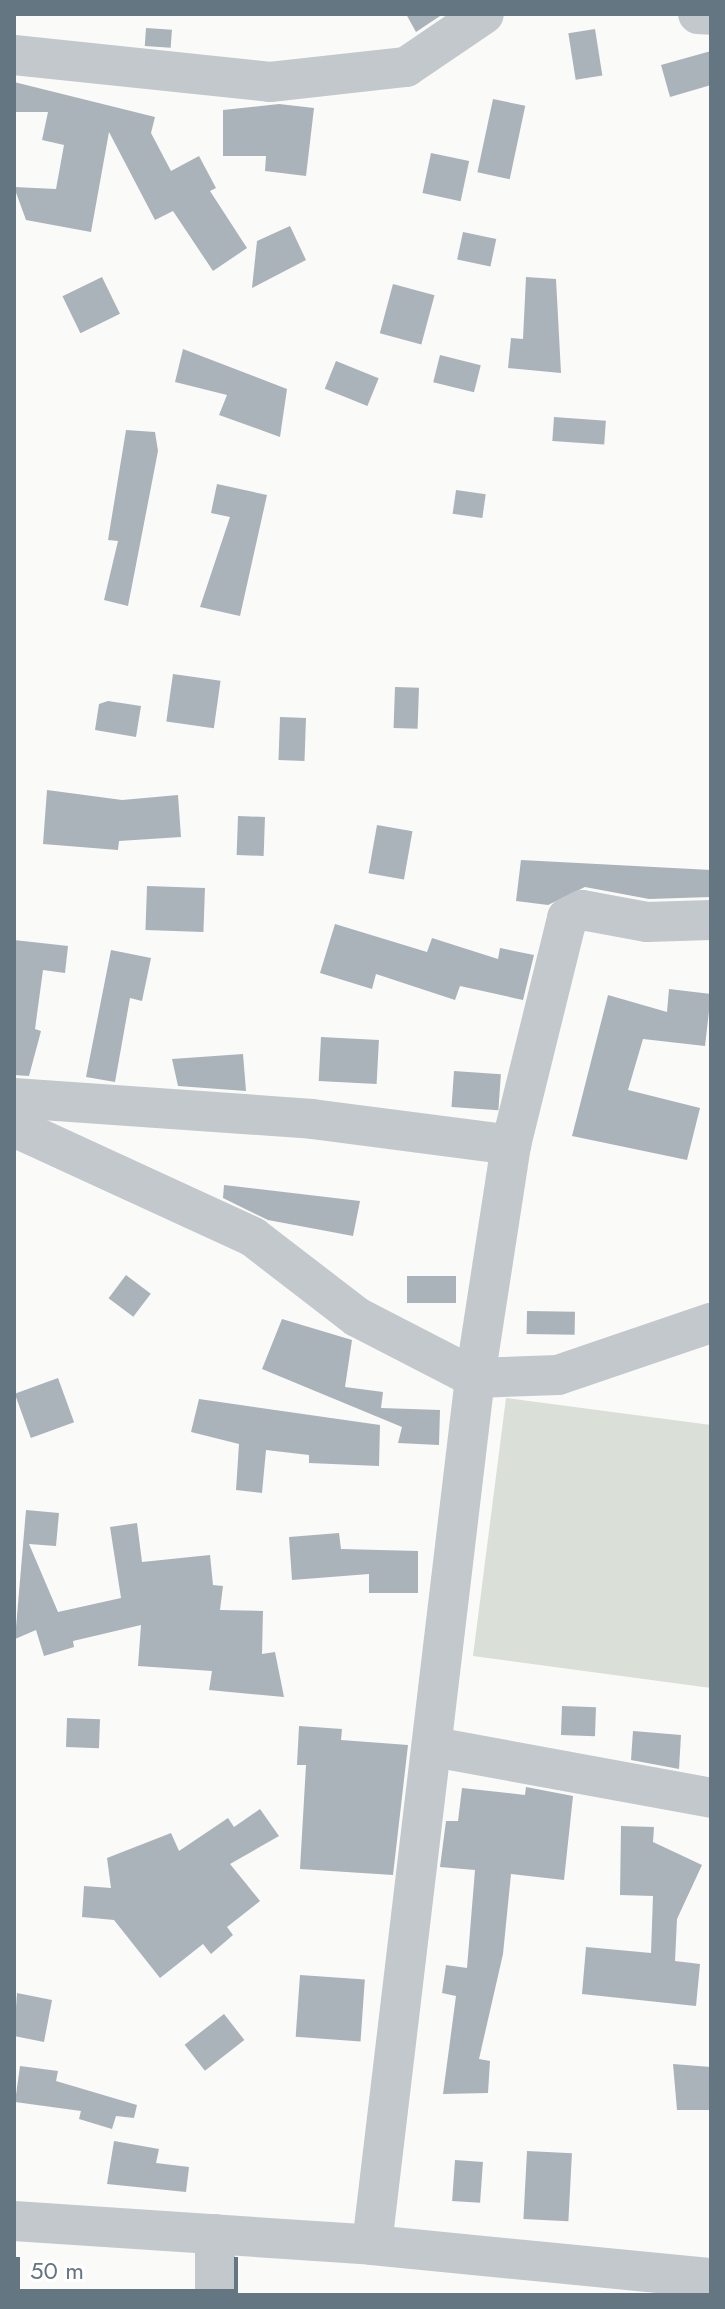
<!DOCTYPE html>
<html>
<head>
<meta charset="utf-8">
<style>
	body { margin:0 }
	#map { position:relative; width:725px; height:2309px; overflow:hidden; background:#fafaf8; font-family:Jost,sans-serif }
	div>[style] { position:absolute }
	.green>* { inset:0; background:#dadfd7 }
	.building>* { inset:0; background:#aab3b9; transform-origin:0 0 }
	.minor>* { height:40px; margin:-20px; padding:0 20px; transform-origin:20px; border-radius:20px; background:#c3c8cc }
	span { translate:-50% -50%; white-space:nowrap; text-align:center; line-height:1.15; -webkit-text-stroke:8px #fff; paint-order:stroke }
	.frame { position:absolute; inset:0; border:16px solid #657683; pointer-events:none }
	.scale { position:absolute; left:16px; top:2257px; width:222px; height:36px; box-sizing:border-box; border:4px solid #657683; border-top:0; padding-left:10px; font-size:24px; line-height:28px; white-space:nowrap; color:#657683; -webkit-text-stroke:6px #fff; paint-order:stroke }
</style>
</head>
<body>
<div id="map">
	<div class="green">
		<div style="clip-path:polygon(506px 1398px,711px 1425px,711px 1688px,473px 1656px)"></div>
	</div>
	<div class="building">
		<div style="clip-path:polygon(406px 14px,443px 14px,416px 32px)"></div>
		<div style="left:146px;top:28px;width:26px;height:18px;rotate:4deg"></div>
		<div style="left:595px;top:29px;width:47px;height:27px;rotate:81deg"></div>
		<div style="clip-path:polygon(711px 51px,711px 85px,670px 97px,661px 65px)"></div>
		<div style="clip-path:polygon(14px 82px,155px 117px,151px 133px,171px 171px,199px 156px,216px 188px,210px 191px,247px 248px,213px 271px,173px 211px,155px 220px,109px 132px,91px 232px,26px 220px,14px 187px,56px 189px,64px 145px,42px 140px,48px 112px,14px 112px)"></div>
		<div style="left:493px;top:99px;width:33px;height:75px;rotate:12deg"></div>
		<div style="clip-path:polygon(279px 104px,314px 108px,306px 176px,265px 171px,266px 156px,223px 156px,223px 110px)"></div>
		<div style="left:431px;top:153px;width:39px;height:41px;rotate:12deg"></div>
		<div style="clip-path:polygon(290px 226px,306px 260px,252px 288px,257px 241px)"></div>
		<div style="left:463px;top:232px;width:34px;height:28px;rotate:12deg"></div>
		<div style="left:102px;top:277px;width:41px;height:44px;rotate:64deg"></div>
		<div style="clip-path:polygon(526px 277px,556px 279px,561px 373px,508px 368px,511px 338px,523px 339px)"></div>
		<div style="left:393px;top:284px;width:43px;height:51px;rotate:15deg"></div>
		<div style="clip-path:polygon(183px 349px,287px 389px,280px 437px,219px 415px,227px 395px,175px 382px)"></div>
		<div style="left:440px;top:355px;width:42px;height:28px;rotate:14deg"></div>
		<div style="left:336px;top:361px;width:46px;height:30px;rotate:22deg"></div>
		<div style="left:554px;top:417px;width:52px;height:24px;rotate:4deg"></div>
		<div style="clip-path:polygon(126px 430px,155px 432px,158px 451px,128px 606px,104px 600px,118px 541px,108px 540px)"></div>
		<div style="clip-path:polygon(217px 484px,267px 495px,240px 616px,200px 607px,230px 517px,211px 513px)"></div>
		<div style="left:456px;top:490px;width:30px;height:24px;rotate:8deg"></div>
		<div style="left:173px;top:674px;width:48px;height:48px;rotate:8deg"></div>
		<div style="left:395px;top:687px;width:24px;height:41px;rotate:2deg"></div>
		<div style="clip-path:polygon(108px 701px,141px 706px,136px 737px,95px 730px,99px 704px)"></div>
		<div style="left:280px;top:717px;width:26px;height:43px;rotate:2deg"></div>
		<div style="clip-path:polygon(47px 790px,122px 800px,178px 795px,181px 837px,119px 841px,118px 850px,43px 844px)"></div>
		<div style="left:238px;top:816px;width:27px;height:39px;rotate:2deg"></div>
		<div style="left:377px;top:825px;width:36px;height:49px;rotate:10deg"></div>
		<div style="clip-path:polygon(521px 860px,711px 870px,711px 897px,649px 899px,585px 887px,548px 905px,516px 901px)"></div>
		<div style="left:147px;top:886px;width:58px;height:44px;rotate:2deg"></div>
		<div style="clip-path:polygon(335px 924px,427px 952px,432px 938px,498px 959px,500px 948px,534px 955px,523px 1000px,460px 986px,455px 1000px,376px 974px,372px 989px,320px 973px)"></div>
		<div style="clip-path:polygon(14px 940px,68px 946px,65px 973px,43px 970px,35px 1029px,41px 1031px,29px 1076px,14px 1075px)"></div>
		<div style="clip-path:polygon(111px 950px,151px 958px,142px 1001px,130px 998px,115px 1082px,86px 1077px)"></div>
		<div style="clip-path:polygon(669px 989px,711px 994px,705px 1046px,643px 1039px,628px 1090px,700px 1108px,687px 1160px,572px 1136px,608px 995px,667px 1012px)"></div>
		<div style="left:321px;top:1037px;width:58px;height:44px;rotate:3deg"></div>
		<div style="clip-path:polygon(243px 1054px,246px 1091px,178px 1086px,172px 1059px)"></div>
		<div style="left:454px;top:1071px;width:47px;height:36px;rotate:4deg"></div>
		<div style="clip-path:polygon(224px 1185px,360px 1201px,353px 1236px,268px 1220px,223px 1198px)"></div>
		<div style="left:126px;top:1275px;width:31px;height:29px;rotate:37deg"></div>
		<div style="left:407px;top:1276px;width:49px;height:27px"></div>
		<div style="left:527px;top:1311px;width:48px;height:23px;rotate:1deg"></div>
		<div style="clip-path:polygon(282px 1319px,352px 1340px,345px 1387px,383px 1392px,381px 1408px,440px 1410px,439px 1445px,398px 1443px,402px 1427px,262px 1369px)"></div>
		<div style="left:58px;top:1378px;width:47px;height:46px;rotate:70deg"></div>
		<div style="clip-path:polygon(199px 1399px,380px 1425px,379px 1466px,309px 1463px,309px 1455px,266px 1450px,262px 1493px,236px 1490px,239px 1444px,191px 1432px)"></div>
		<div style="clip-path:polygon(26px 1510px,59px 1513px,56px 1546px,29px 1544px,58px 1612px,121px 1598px,110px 1527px,137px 1523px,142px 1562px,210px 1555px,213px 1585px,223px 1586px,220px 1610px,263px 1611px,262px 1654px,275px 1652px,284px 1697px,209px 1690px,212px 1671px,138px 1666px,141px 1625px,73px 1641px,74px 1647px,44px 1656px,36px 1630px,15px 1639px)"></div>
		<div style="clip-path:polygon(339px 1533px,341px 1549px,418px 1551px,418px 1593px,369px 1593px,369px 1574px,292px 1580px,289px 1537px)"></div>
		<div style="left:562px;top:1706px;width:34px;height:29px;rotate:2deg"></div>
		<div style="left:67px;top:1718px;width:33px;height:29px;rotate:2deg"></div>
		<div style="clip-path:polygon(299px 1726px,342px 1729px,341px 1740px,408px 1745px,393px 1875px,300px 1869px,306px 1765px,297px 1765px)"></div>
		<div style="clip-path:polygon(633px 1731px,681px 1735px,679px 1769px,631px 1760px)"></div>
		<div style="clip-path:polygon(526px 1787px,573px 1796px,564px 1880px,511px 1874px,503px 1954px,479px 2059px,490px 2061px,488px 2093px,443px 2094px,456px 1996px,442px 1993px,446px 1965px,467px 1968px,475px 1870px,440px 1867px,446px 1821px,458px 1821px,462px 1788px,525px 1795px)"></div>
		<div style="clip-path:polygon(260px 1809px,279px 1836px,230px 1864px,260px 1901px,227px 1927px,233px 1935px,211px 1954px,203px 1944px,160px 1978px,114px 1920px,82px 1917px,84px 1886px,111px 1888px,107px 1858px,171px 1833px,179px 1851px,228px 1818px,234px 1827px)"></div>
		<div style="clip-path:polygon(621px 1826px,654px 1827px,653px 1842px,702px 1865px,677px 1919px,675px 1961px,700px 1964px,696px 2006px,582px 1994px,586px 1947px,651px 1953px,653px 1896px,620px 1895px)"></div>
		<div style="left:300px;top:1975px;width:65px;height:62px;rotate:4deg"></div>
		<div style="clip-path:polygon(17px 1993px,52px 2000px,44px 2042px,14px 2036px)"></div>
		<div style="left:224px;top:2014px;width:33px;height:50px;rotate:52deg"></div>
		<div style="clip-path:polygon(673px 2064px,711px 2067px,711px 2110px,677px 2110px)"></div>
		<div style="clip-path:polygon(20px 2066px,58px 2071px,56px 2081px,137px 2105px,134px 2118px,116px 2116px,112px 2129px,79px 2119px,81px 2111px,15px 2102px)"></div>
		<div style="clip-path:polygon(114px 2141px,159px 2149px,156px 2163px,189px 2167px,186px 2192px,107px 2184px)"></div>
		<div style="left:527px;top:2151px;width:45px;height:68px;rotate:3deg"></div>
		<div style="left:455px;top:2160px;width:28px;height:41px;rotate:4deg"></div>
	</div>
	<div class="minor">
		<div style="left:698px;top:14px;width:13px;rotate:4deg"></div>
		<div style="left:14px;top:55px;width:257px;rotate:6deg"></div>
		<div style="left:270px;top:82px;width:137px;rotate:-6.3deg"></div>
		<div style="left:406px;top:67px;width:94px;rotate:-34.2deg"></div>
		<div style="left:14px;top:1098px;width:299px;rotate:4deg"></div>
		<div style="left:312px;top:1119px;width:201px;rotate:7.4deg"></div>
		<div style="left:511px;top:1145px;width:236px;rotate:98.8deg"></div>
		<div style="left:475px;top:1378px;width:873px;rotate:96.78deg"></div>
		<div style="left:14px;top:1127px;width:263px;rotate:24.7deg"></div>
		<div style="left:253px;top:1237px;width:131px;rotate:37.6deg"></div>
		<div style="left:357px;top:1317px;width:133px;rotate:27.3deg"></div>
		<div style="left:475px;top:1378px;width:83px;rotate:-2.1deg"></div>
		<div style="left:558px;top:1375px;width:162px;rotate:-18.8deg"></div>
		<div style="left:511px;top:1145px;width:234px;rotate:-76.1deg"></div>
		<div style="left:567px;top:918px;width:17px;rotate:-28deg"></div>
		<div style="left:582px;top:910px;width:66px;rotate:10.5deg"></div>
		<div style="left:647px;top:922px;width:64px;rotate:-1.8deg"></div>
		<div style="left:434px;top:1747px;width:282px;rotate:10.4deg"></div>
		<div style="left:14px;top:2221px;width:359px;rotate:3.8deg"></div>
		<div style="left:372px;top:2245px;width:341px;rotate:5.6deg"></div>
		<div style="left:215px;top:2295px;width:61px;rotate:-90deg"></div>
	</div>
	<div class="frame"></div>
	<div class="scale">50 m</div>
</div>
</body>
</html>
